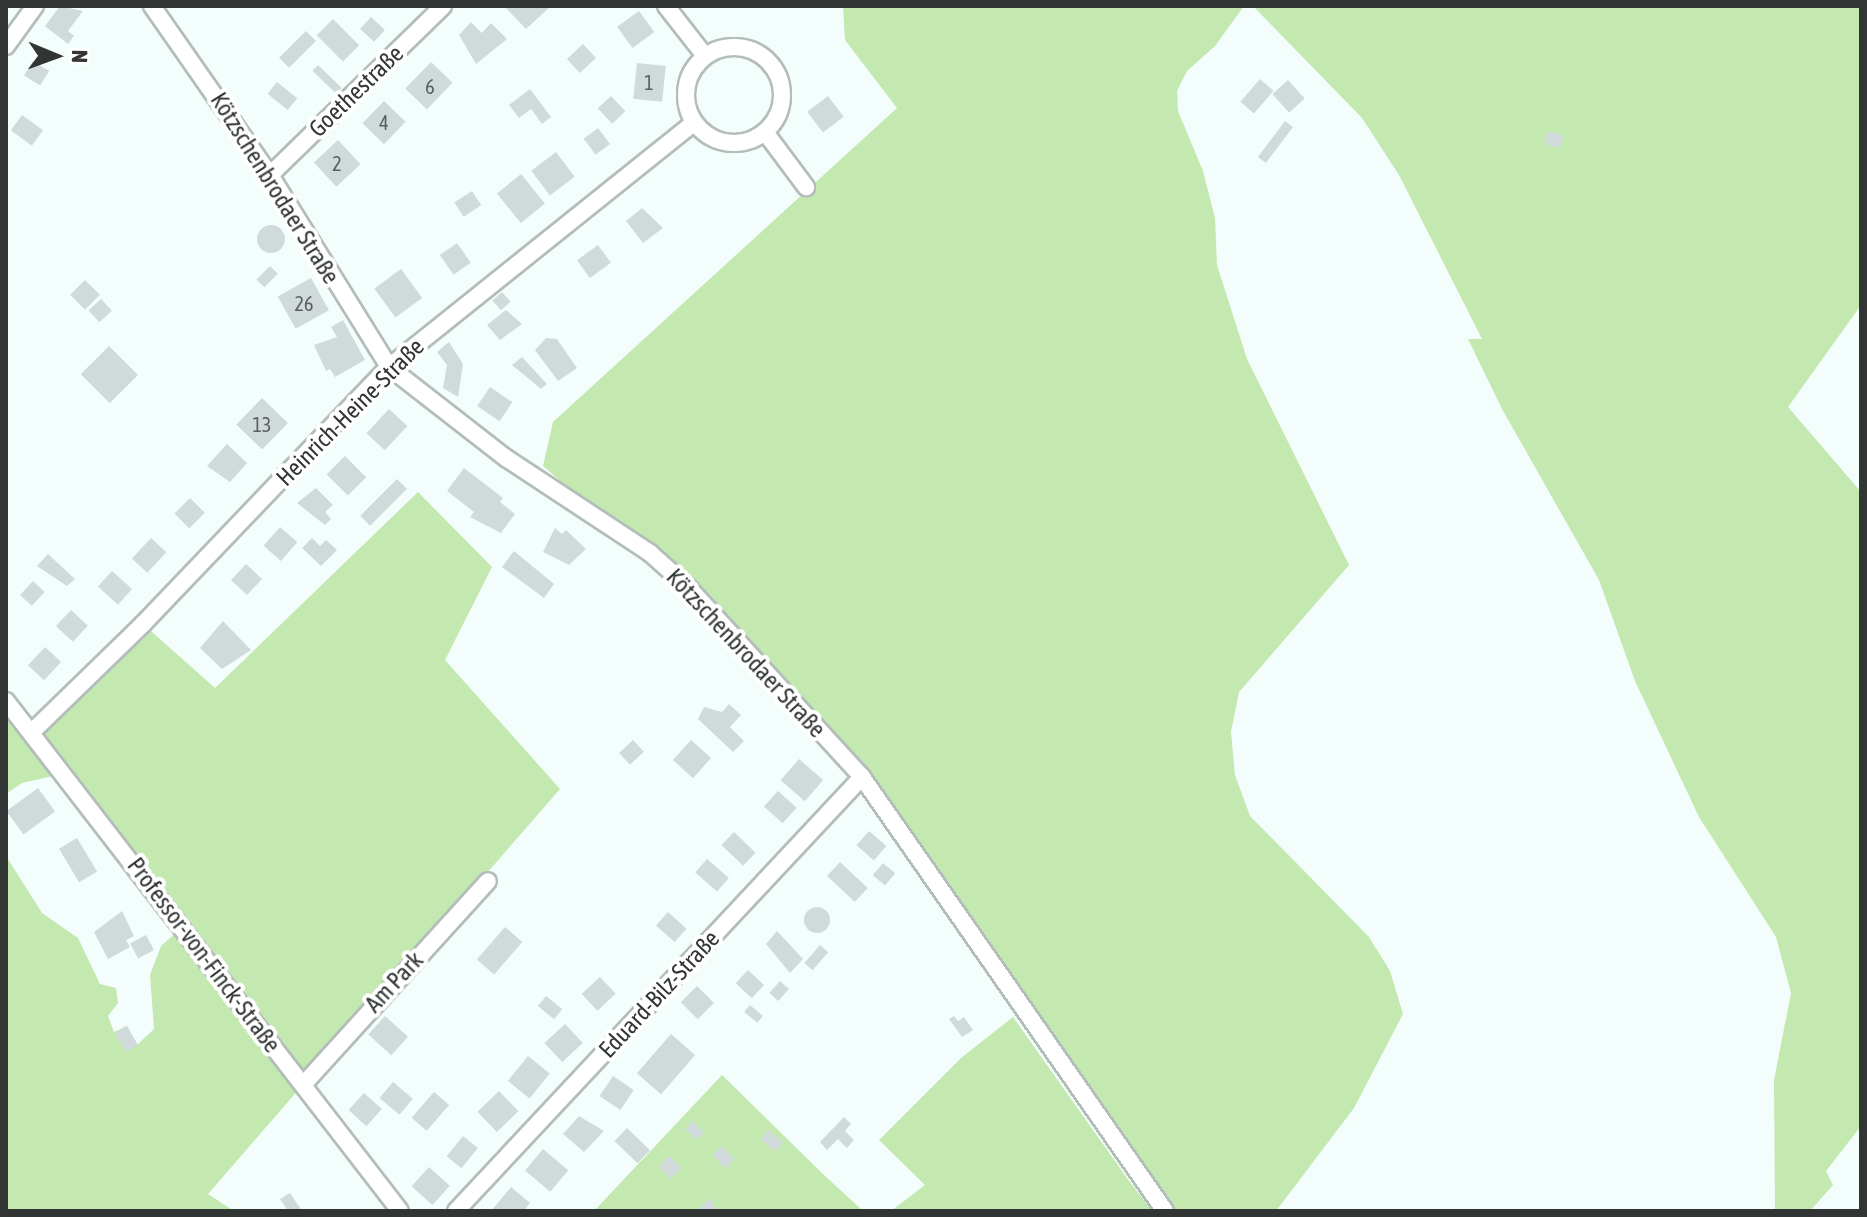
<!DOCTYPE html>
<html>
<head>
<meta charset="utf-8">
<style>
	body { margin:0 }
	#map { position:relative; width:1867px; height:1217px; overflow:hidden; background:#f3fdfb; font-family:"Asap Condensed",sans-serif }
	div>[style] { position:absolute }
	.green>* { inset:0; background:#c3e8b0 }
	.building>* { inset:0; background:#d0dadb; transform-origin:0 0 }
	.round { border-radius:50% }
	.roads { filter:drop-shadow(2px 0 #b3bdba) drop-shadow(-2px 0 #b3bdba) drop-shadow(0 2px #b3bdba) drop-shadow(0 -2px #b3bdba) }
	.minor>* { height:16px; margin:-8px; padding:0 8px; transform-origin:8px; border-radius:8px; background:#fff }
	.minor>.ring { margin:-8px; padding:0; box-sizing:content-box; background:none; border:16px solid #fff; border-radius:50% }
	span { translate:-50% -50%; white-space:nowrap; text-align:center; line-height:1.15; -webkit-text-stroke:8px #fff; paint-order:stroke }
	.number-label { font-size:20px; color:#595e5e }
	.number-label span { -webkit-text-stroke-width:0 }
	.street-label { font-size:24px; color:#313534 }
	.frame { position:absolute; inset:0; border:8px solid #313534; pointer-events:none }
	.north { position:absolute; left:16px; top:16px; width:80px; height:80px; -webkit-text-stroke:6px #fff; paint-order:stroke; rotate:91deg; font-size:22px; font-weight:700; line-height:32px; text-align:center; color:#313534 }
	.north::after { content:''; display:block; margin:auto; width:28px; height:36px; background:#313534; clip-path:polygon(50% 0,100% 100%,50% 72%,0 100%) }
</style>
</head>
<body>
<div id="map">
	<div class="green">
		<div style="clip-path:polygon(843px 6px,1244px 6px,1215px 46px,1187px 71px,1177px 91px,1178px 111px,1203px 171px,1215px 218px,1217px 265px,1247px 359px,1349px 565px,1239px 692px,1231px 732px,1235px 775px,1250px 816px,1369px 937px,1390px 971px,1403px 1014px,1354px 1108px,1276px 1211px,1176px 1211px,1157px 1191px,873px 782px,741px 637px,543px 466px,553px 422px,897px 108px,845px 40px)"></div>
		<div style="clip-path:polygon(1253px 6px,1861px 6px,1861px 305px,1788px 407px,1861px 492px,1861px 1126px,1826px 1171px,1833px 1185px,1810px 1211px,1775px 1211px,1774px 1080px,1791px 993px,1776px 937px,1699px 817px,1635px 681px,1599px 580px,1502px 409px,1468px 339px,1482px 339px,1399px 175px,1362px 118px)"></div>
		<div style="clip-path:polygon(418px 492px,492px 567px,445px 660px,560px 789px,208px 1194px,234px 1211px,6px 1211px,6px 856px,42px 913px,78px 938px,100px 984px,116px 988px,118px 1003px,108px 1016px,114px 1032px,127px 1026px,137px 1045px,154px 1029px,150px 975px,161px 946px,178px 931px,62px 774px,22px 783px,6px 794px,6px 701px,33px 730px,143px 624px,215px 688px)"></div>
		<div style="clip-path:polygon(1013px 1017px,1127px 1178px,1152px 1211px,891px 1211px,925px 1185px,879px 1140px,961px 1058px)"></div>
		<div style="clip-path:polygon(722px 1075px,825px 1176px,862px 1210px,594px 1211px)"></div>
	</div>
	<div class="building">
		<div style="clip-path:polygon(60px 6px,83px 11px,68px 31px,74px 36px,68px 44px,45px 26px)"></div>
		<div style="clip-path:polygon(504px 6px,551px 6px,526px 29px)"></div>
		<div style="left:639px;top:11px;width:26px;height:27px;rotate:54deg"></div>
		<div style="left:371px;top:17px;width:19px;height:16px;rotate:43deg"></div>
		<div style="left:333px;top:19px;width:37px;height:23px;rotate:45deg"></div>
		<div style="clip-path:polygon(471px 22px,482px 33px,491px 23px,507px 39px,476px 64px,459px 35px)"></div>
		<div style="left:306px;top:31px;width:14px;height:38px;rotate:45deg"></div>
		<div style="left:583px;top:44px;width:19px;height:22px;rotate:47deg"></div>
		<div style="left:33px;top:61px;width:19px;height:17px;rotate:32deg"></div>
		<div style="left:431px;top:62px;width:30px;height:37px;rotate:44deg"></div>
		<div style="left:637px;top:63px;width:29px;height:36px;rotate:6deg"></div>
		<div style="left:318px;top:65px;width:33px;height:8px;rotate:44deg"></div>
		<div style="left:1260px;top:79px;width:18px;height:30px;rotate:41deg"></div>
		<div style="left:1288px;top:80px;width:25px;height:21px;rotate:48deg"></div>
		<div style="left:277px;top:82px;width:26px;height:15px;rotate:39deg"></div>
		<div style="clip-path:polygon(530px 89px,551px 117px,542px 124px,531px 109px,519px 118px,509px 105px)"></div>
		<div style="left:611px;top:96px;width:21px;height:18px;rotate:47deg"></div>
		<div style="left:828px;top:96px;width:26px;height:26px;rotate:53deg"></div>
		<div style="left:384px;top:101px;width:30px;height:31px;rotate:44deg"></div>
		<div style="left:22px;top:115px;width:26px;height:19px;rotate:36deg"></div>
		<div style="left:1285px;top:121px;width:10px;height:45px;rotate:37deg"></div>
		<div style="left:598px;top:128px;width:20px;height:18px;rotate:53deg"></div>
		<div style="left:1548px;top:131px;width:16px;height:13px;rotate:18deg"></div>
		<div style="left:338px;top:140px;width:33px;height:33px;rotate:47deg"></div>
		<div style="left:556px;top:152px;width:31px;height:31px;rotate:53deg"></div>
		<div style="left:521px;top:174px;width:38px;height:31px;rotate:51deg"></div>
		<div style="left:472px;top:191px;width:17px;height:21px;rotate:57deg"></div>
		<div style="clip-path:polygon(642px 208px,663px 228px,643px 243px,626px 221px)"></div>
		<div class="round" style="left:257px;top:225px;width:28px;height:28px"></div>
		<div style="left:457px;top:243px;width:24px;height:21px;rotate:55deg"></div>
		<div style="left:598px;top:245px;width:22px;height:26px;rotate:54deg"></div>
		<div style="left:270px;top:266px;width:11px;height:19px;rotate:45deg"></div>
		<div style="left:401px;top:269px;width:36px;height:33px;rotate:54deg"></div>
		<div style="left:311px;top:278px;width:37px;height:38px;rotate:61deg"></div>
		<div style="left:85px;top:280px;width:21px;height:21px;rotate:45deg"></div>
		<div style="left:502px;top:292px;width:13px;height:13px;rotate:48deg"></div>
		<div style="left:101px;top:299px;width:16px;height:17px;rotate:47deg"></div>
		<div style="clip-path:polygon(506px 310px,522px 324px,500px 340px,487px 325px)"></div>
		<div style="clip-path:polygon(343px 320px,365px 360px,335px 377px,330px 369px,326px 371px,314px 345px,337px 337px,331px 327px)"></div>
		<div style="clip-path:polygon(546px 338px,557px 339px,577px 368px,558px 381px,535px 350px)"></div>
		<div style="clip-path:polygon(449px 342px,463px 364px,458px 397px,443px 388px,447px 365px,437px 352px)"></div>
		<div style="left:109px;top:346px;width:41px;height:40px;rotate:45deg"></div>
		<div style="clip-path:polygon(522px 357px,547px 384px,541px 389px,512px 365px)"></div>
		<div style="left:490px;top:387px;width:27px;height:23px;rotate:34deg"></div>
		<div style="left:262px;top:398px;width:36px;height:37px;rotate:44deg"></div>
		<div style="left:389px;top:409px;width:25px;height:33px;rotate:43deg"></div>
		<div style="clip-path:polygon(227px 444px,247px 463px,230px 482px,207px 466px)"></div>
		<div style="left:345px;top:456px;width:30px;height:26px;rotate:45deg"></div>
		<div style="clip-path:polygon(464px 468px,503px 498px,500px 502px,515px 514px,501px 533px,470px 517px,474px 512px,447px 491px)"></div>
		<div style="left:397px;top:479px;width:14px;height:52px;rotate:45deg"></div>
		<div style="clip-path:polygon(316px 488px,333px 505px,325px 512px,331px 519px,325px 525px,297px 503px)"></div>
		<div style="left:190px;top:498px;width:21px;height:22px;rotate:45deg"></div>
		<div style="left:280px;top:527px;width:23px;height:25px;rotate:41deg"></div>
		<div style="clip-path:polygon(555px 528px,562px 534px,566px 530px,586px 549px,569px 565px,543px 552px)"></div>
		<div style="left:151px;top:538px;width:21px;height:28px;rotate:43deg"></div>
		<div style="clip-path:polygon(312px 538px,320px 546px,326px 540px,337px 550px,321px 566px,302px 548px)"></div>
		<div style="clip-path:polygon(514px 551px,554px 584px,544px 598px,502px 567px)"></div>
		<div style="clip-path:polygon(48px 554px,75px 579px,67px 586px,37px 566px)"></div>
		<div style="left:246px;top:564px;width:22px;height:22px;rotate:43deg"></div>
		<div style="left:112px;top:571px;width:27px;height:21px;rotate:42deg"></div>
		<div style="left:33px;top:581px;width:16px;height:19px;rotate:43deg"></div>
		<div style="left:71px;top:610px;width:23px;height:22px;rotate:43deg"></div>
		<div style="clip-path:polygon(223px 621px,251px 650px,222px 669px,200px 648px)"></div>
		<div style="left:45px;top:647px;width:22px;height:25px;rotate:43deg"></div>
		<div style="clip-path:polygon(729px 704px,741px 715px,730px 727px,744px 741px,733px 752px,698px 719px,704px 707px,722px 712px)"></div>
		<div style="left:633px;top:740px;width:16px;height:19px;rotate:47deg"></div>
		<div style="left:691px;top:740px;width:27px;height:27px;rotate:42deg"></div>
		<div style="left:799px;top:759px;width:32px;height:28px;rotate:41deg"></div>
		<div style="left:38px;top:788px;width:29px;height:39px;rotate:54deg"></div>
		<div style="left:778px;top:791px;width:25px;height:21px;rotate:42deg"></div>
		<div style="left:869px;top:831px;width:23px;height:19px;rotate:41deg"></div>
		<div style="left:734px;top:832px;width:30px;height:18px;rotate:44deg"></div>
		<div style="left:77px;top:838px;width:39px;height:21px;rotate:59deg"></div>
		<div style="left:707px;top:859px;width:29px;height:18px;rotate:41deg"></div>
		<div style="left:840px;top:862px;width:38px;height:19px;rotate:43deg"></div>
		<div style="left:883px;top:863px;width:16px;height:16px;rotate:40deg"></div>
		<div class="round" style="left:804px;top:907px;width:26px;height:26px"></div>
		<div style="clip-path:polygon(122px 911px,134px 936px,126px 940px,130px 947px,108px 959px,94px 932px)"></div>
		<div style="left:668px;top:912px;width:25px;height:18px;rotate:42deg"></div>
		<div style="left:505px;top:927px;width:23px;height:43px;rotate:41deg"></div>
		<div style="clip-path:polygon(777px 931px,803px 959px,790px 973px,766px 944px)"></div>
		<div style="left:146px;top:935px;width:17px;height:18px;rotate:62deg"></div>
		<div style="left:820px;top:945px;width:11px;height:24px;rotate:41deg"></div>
		<div style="left:748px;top:970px;width:22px;height:18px;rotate:43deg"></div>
		<div style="left:600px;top:977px;width:23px;height:25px;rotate:47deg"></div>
		<div style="left:780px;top:981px;width:12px;height:16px;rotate:42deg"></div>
		<div style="left:697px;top:986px;width:24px;height:23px;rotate:45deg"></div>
		<div style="left:546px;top:996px;width:21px;height:13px;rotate:39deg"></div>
		<div style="left:750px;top:1005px;width:17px;height:9px;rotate:40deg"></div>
		<div style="left:385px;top:1016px;width:31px;height:25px;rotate:42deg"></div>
		<div style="clip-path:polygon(954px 1016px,958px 1021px,964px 1017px,973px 1030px,962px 1037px,949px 1019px)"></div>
		<div style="left:565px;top:1024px;width:26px;height:28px;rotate:47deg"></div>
		<div style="left:127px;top:1026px;width:22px;height:14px;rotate:60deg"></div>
		<div style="left:671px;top:1034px;width:32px;height:52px;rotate:41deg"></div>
		<div style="left:528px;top:1056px;width:28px;height:32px;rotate:39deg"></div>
		<div style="left:613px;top:1076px;width:25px;height:24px;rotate:34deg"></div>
		<div style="left:393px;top:1082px;width:26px;height:21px;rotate:40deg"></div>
		<div style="left:499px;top:1091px;width:28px;height:30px;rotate:46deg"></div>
		<div style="left:434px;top:1092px;width:20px;height:34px;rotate:41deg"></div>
		<div style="left:364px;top:1093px;width:24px;height:23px;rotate:42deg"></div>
		<div style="clip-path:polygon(579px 1116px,604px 1131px,584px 1152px,563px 1134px)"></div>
		<div style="clip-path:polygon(844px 1117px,851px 1124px,845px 1131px,854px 1140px,847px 1148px,838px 1139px,827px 1150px,820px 1142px)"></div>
		<div style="left:693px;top:1121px;width:16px;height:11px;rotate:45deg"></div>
		<div style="left:627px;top:1128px;width:32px;height:18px;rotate:44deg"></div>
		<div style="left:768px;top:1130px;width:19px;height:12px;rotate:39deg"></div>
		<div style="left:463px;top:1136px;width:19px;height:26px;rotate:39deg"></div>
		<div style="left:722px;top:1146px;width:18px;height:13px;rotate:47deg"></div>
		<div style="left:543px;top:1149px;width:33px;height:28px;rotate:40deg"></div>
		<div style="left:669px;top:1156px;width:17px;height:15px;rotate:45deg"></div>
		<div style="left:429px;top:1167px;width:28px;height:26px;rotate:42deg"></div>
		<div style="clip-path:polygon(511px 1187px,530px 1203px,524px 1211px,491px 1211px)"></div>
		<div style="clip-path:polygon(290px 1193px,302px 1211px,288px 1211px,280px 1199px)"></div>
		<div style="clip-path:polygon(710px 1198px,717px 1211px,696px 1211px)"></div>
	</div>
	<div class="roads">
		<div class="minor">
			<div style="left:152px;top:6px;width:206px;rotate:55.1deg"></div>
			<div style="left:270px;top:175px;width:226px;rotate:58.2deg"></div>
			<div style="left:389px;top:367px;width:148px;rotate:37.9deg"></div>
			<div style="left:506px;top:458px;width:173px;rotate:33.4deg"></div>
			<div style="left:650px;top:553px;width:51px;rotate:41.8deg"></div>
			<div style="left:688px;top:587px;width:258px;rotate:47.5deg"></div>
			<div style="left:862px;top:777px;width:529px;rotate:55.08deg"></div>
			<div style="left:666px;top:6px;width:63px;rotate:52deg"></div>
			<div style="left:6px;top:46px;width:49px;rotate:-54.1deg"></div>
			<div class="ring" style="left:686px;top:47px;width:80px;height:80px"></div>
			<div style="left:765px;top:132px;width:69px;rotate:53.3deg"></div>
			<div style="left:270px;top:175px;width:242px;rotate:-44.3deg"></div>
			<div style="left:6px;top:701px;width:644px;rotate:52.31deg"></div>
			<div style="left:33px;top:731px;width:153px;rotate:-44.2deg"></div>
			<div style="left:143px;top:624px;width:356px;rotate:-46.3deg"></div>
			<div style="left:389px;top:367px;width:391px;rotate:-38.7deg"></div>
			<div style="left:303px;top:1085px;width:275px;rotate:-47.8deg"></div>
			<div style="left:456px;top:1211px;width:594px;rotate:-46.91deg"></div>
		</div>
	</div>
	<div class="number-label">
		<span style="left:649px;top:82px">1</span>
		<span style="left:430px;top:86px">6</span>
		<span style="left:384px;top:122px">4</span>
		<span style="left:337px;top:163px">2</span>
		<span style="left:304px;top:303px">26</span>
		<span style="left:262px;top:424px">13</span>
	</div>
	<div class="street-label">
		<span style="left:356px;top:91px;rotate:-44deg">Goethestraße</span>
		<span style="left:275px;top:188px;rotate:58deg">Kötzschenbrodaer Straße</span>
		<span style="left:350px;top:412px;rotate:-45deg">Heinrich-Heine-Straße</span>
		<span style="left:746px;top:653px;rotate:47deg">Kötzschenbrodaer Straße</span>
		<span style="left:204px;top:955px;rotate:53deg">Professor-von-Finck-Straße</span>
		<span style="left:394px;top:982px;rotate:-47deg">Am Park</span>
		<span style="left:659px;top:994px;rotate:-47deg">Eduard-Bilz-Straße</span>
	</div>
	<div class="frame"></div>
	<div class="north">N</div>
</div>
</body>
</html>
